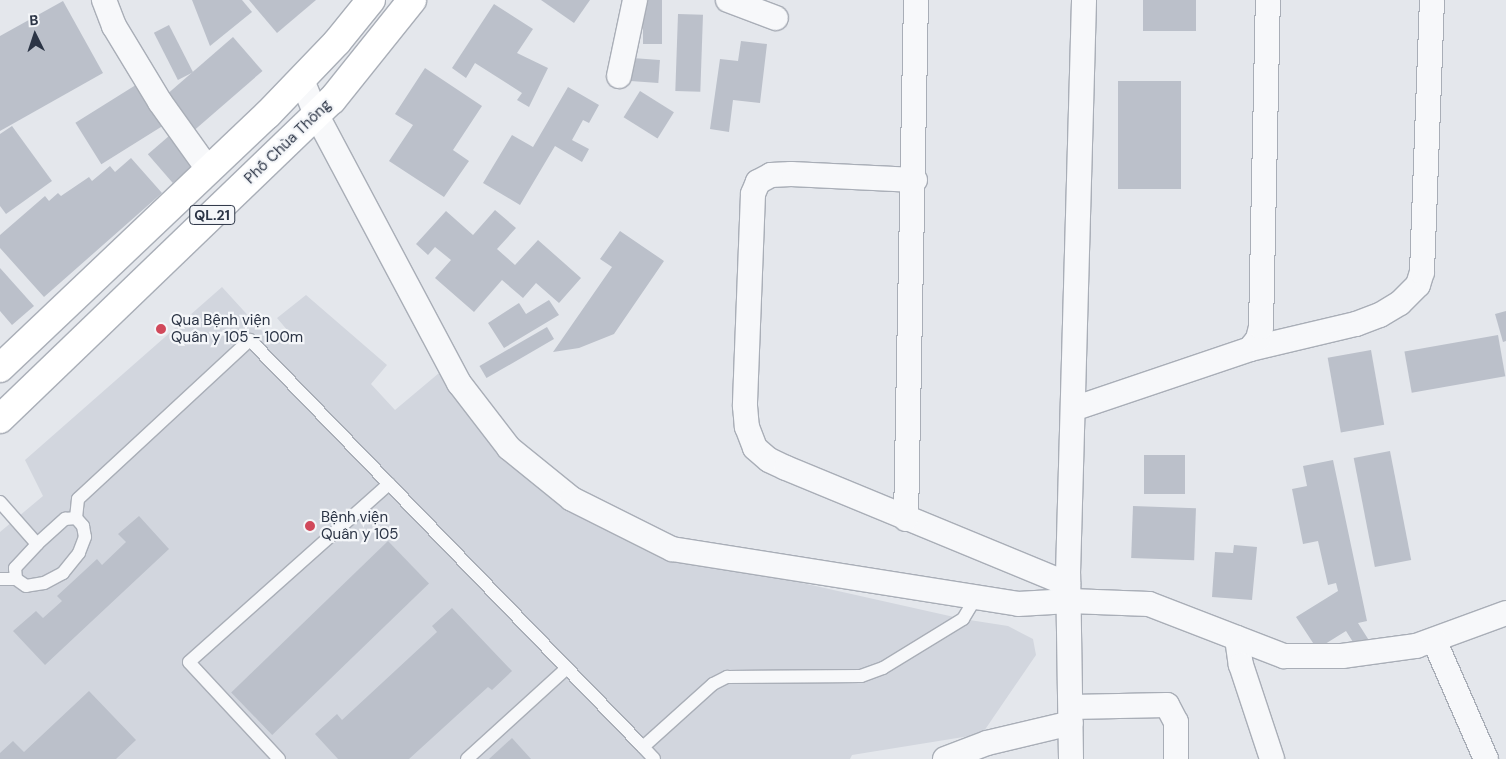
<!DOCTYPE html>
<html>
<head>
<meta charset="utf-8">
<style>
	body { margin:0 }
	#map { position:relative; width:1506px; height:759px; overflow:hidden; background:#e4e7ec; font-family:"DM Sans",sans-serif }
	div>[style] { position:absolute }
	.built>* { inset:0; background:#d2d6de }
	.building>* { inset:0; background:#bbc0ca; transform-origin:0 0 }
	.roads { filter:drop-shadow(1px 0 #a9aeb7) drop-shadow(-1px 0 #a9aeb7) drop-shadow(0 1px #a9aeb7) drop-shadow(0 -1px #a9aeb7) }
	.service>* { height:12px; margin:-6px; padding:0 6px; transform-origin:6px; border-radius:6px; background:#f7f8fa }
	.minor>* { height:24px; margin:-12px; padding:0 12px; transform-origin:12px; border-radius:12px; background:#f7f8fa }
	.trunk>* { height:28px; margin:-14px; padding:0 14px; transform-origin:14px; border-radius:14px; background:#fff }
	.dots>* { width:14px; height:14px; translate:-50% -50%; box-sizing:border-box; border:2px solid #f4f6f9; border-radius:50% }
	span { translate:-50% -50%; white-space:nowrap; text-align:center; line-height:1.15; -webkit-text-stroke:4.5px #f4f6f9; paint-order:stroke }
	.shield-label span { padding:1px 4px; background:#f4f6f9; border:1px solid; border-radius:4px; -webkit-text-stroke-width:0 }
	.shield-label { font-size:14px; color:#2b3445; font-weight:700 }
	.street-label { font-size:15px; color:#2b3445 }
	.poi-label { font-size:15px; color:#2b3445 }
	.left { translate:0 -50%; text-align:left }
	.north { position:absolute; left:10px; top:10px; width:50px; height:50px; -webkit-text-stroke:4px #f4f6f9; paint-order:stroke; rotate:356deg; font-size:14px; font-weight:700; line-height:20px; text-align:center; color:#2b3445 }
	.north::after { content:''; display:block; margin:auto; width:18px; height:22px; background:#2b3445; clip-path:polygon(50% 0,100% 100%,50% 72%,0 100%) }
</style>
</head>
<body>
<div id="map">
	<div class="built">
		<div style="clip-path:polygon(222px 287px,274px 344px,288px 331px,277px 318px,306px 295px,387px 365px,371px 384px,395px 410px,445px 368px,505px 452px,672px 554px,963px 619px,1008px 626px,1033px 639px,1036px 655px,982px 734px,852px 755px,850px 759px,0 759px,0 532px,43px 496px,25px 460px)"></div>
	</div>
	<div class="building">
		<div style="clip-path:polygon(192px 0,242px 0,252px 12px,210px 46px)"></div>
		<div style="clip-path:polygon(249px 0,316px 0,277px 33px)"></div>
		<div style="clip-path:polygon(541px 0,590px 0,574px 23px)"></div>
		<div style="left:643px;top:0;width:19px;height:44px"></div>
		<div style="left:1143px;top:0;width:53px;height:31px"></div>
		<div style="clip-path:polygon(63px 1px,103px 73px,0 131px,0 36px)"></div>
		<div style="clip-path:polygon(494px 4px,533px 29px,517px 53px,548px 68px,529px 107px,517px 100px,522px 93px,475px 63px,466px 78px,452px 68px)"></div>
		<div style="left:678px;top:14px;width:25px;height:77px;rotate:2deg"></div>
		<div style="left:169px;top:25px;width:53px;height:17px;rotate:63deg"></div>
		<div style="left:233px;top:37px;width:45px;height:92px;rotate:49deg"></div>
		<div style="clip-path:polygon(741px 41px,767px 44px,760px 103px,733px 100px,729px 132px,710px 129px,720px 59px,738px 61px)"></div>
		<div style="left:632px;top:58px;width:28px;height:23px;rotate:4deg"></div>
		<div style="clip-path:polygon(425px 68px,482px 106px,453px 150px,469px 161px,444px 197px,389px 161px,413px 125px,395px 114px)"></div>
		<div style="left:1118px;top:81px;width:63px;height:108px"></div>
		<div style="left:139px;top:83px;width:49px;height:75px;rotate:58deg"></div>
		<div style="clip-path:polygon(568px 87px,599px 105px,589px 123px,583px 120px,572px 140px,589px 149px,582px 162px,555px 146px,520px 205px,483px 183px,512px 135px,533px 147px)"></div>
		<div style="left:640px;top:91px;width:40px;height:31px;rotate:32deg"></div>
		<div style="clip-path:polygon(12px 126px,52px 181px,6px 214px,0 206px,0 134px)"></div>
		<div style="left:169px;top:136px;width:38px;height:28px;rotate:49deg"></div>
		<div style="clip-path:polygon(131px 158px,162px 193px,44px 297px,0 248px,0 235px,45px 196px,49px 201px,58px 193px,61px 196px,89px 177px,92px 181px,110px 166px,115px 172px)"></div>
		<div style="clip-path:polygon(495px 210px,516px 228px,497px 249px,515px 265px,538px 240px,581px 278px,559px 303px,536px 283px,523px 298px,502px 280px,474px 312px,435px 278px,451px 260px,435px 247px,428px 255px,416px 244px,446px 211px,473px 235px)"></div>
		<div style="clip-path:polygon(620px 231px,664px 261px,614px 334px,579px 348px,553px 352px,612px 267px,600px 259px)"></div>
		<div style="clip-path:polygon(0 268px,34px 306px,12px 325px,0 311px)"></div>
		<div style="clip-path:polygon(549px 300px,559px 315px,504px 348px,488px 323px,519px 303px,526px 314px)"></div>
		<div style="clip-path:polygon(1506px 311px,1506px 341px,1503px 342px,1495px 314px)"></div>
		<div style="left:547px;top:327px;width:14px;height:78px;rotate:60deg"></div>
		<div style="left:1498px;top:335px;width:42px;height:95px;rotate:80deg"></div>
		<div style="left:1371px;top:350px;width:76px;height:44px;rotate:80deg"></div>
		<div style="left:1390px;top:451px;width:111px;height:37px;rotate:79deg"></div>
		<div style="left:1144px;top:455px;width:41px;height:39px"></div>
		<div style="clip-path:polygon(1333px 460px,1367px 621px,1358px 623px,1370px 642px,1358px 650px,1346px 631px,1317px 649px,1296px 617px,1338px 591px,1336px 583px,1328px 585px,1318px 541px,1303px 544px,1292px 489px,1307px 486px,1303px 466px)"></div>
		<div style="left:1133px;top:506px;width:63px;height:52px;rotate:2deg"></div>
		<div style="clip-path:polygon(139px 516px,169px 549px,45px 665px,13px 631px,36px 611px,43px 618px,62px 601px,57px 596px,97px 559px,102px 565px,126px 542px,118px 534px)"></div>
		<div style="left:388px;top:541px;width:59px;height:218px;rotate:46deg"></div>
		<div style="clip-path:polygon(1234px 545px,1257px 547px,1252px 600px,1212px 597px,1215px 552px,1233px 553px)"></div>
		<div style="clip-path:polygon(452px 608px,512px 671px,492px 690px,488px 687px,409px 759px,338px 759px,315px 734px,337px 714px,342px 720px,437px 632px,432px 626px)"></div>
		<div style="clip-path:polygon(89px 691px,136px 740px,116px 759px,0 759px,0 753px,13px 741px,24px 752px)"></div>
		<div style="clip-path:polygon(512px 738px,531px 759px,489px 759px)"></div>
	</div>
	<div class="roads">
		<div class="service">
			<div style="left:0;top:502px;width:56px;rotate:48.6deg"></div>
			<div style="left:76px;top:518px;width:19px;rotate:-84deg"></div>
			<div style="left:78px;top:499px;width:234px;rotate:-42.8deg"></div>
			<div style="left:250px;top:340px;width:566px;rotate:46deg"></div>
			<div style="left:643px;top:747px;width:94px;rotate:-42deg"></div>
			<div style="left:713px;top:684px;width:16px;rotate:-27deg"></div>
			<div style="left:727px;top:677px;width:134px;rotate:-0.4deg"></div>
			<div style="left:861px;top:676px;width:23px;rotate:-20deg"></div>
			<div style="left:883px;top:668px;width:94px;rotate:-31.5deg"></div>
			<div style="left:963px;top:619px;width:26px;rotate:-59deg"></div>
			<div style="left:76px;top:518px;width:11px;rotate:49deg"></div>
			<div style="left:83px;top:526px;width:11px;rotate:80deg"></div>
			<div style="left:85px;top:537px;width:17px;rotate:111deg"></div>
			<div style="left:79px;top:553px;width:26px;rotate:129deg"></div>
			<div style="left:63px;top:573px;width:21px;rotate:152deg"></div>
			<div style="left:44px;top:583px;width:18px;rotate:171deg"></div>
			<div style="left:26px;top:586px;width:12px;rotate:-145deg"></div>
			<div style="left:16px;top:579px;width:11px;rotate:-95deg"></div>
			<div style="left:15px;top:568px;width:33px;rotate:-47deg"></div>
			<div style="left:37px;top:544px;width:38px;rotate:-42deg"></div>
			<div style="left:65px;top:519px;width:11px;rotate:-5deg"></div>
			<div style="left:0;top:579px;width:16px"></div>
			<div style="left:643px;top:747px;width:16px;rotate:47deg"></div>
			<div style="left:279px;top:759px;width:132px;rotate:-132.9deg"></div>
			<div style="left:189px;top:662px;width:268px;rotate:-41.7deg"></div>
			<div style="left:467px;top:759px;width:135px;rotate:-42.3deg"></div>
		</div>
		<div class="minor">
			<div style="left:104px;top:0;width:28px;rotate:69deg"></div>
			<div style="left:114px;top:26px;width:89px;rotate:58.8deg"></div>
			<div style="left:160px;top:102px;width:82px;rotate:54.4deg"></div>
			<div style="left:728px;top:0;width:51px;rotate:20.6deg"></div>
			<div style="left:619px;top:76px;width:78px;rotate:-78.1deg"></div>
			<div style="left:302px;top:80px;width:37px;rotate:68deg"></div>
			<div style="left:316px;top:114px;width:305px;rotate:62deg"></div>
			<div style="left:459px;top:383px;width:82px;rotate:52.4deg"></div>
			<div style="left:509px;top:448px;width:81px;rotate:39deg"></div>
			<div style="left:572px;top:499px;width:112px;rotate:26.6deg"></div>
			<div style="left:672px;top:549px;width:350px;rotate:9deg"></div>
			<div style="left:1018px;top:604px;width:52px;rotate:-3.3deg"></div>
			<div style="left:1070px;top:601px;width:79px;rotate:2.2deg"></div>
			<div style="left:1149px;top:604px;width:145px;rotate:21.1deg"></div>
			<div style="left:1284px;top:656px;width:58px"></div>
			<div style="left:1342px;top:656px;width:75px;rotate:-7.7deg"></div>
			<div style="left:1416px;top:646px;width:96px;rotate:-20.1deg"></div>
			<div style="left:915px;top:180px;width:124px;rotate:-177.2deg"></div>
			<div style="left:791px;top:174px;width:20px;rotate:177deg"></div>
			<div style="left:771px;top:175px;width:15px;rotate:152deg"></div>
			<div style="left:758px;top:182px;width:13px;rotate:113deg"></div>
			<div style="left:753px;top:194px;width:212px;rotate:92.2deg"></div>
			<div style="left:745px;top:406px;width:21px;rotate:85deg"></div>
			<div style="left:747px;top:427px;width:22px;rotate:69deg"></div>
			<div style="left:755px;top:448px;width:18px;rotate:41deg"></div>
			<div style="left:769px;top:460px;width:19px;rotate:25deg"></div>
			<div style="left:786px;top:468px;width:305px;rotate:22.4deg"></div>
			<div style="left:1250px;top:349px;width:109px;rotate:-13.3deg"></div>
			<div style="left:1356px;top:324px;width:26px;rotate:-21deg"></div>
			<div style="left:1380px;top:315px;width:23px;rotate:-31deg"></div>
			<div style="left:1400px;top:303px;width:25px;rotate:-45deg"></div>
			<div style="left:1418px;top:285px;width:14px;rotate:-73deg"></div>
			<div style="left:1422px;top:272px;width:272px;rotate:-87.9deg"></div>
			<div style="left:1073px;top:409px;width:187px;rotate:-18.7deg"></div>
			<div style="left:1250px;top:349px;width:13px;rotate:-51deg"></div>
			<div style="left:1258px;top:339px;width:12px;rotate:-76deg"></div>
			<div style="left:1261px;top:327px;width:327px;rotate:-88.8deg"></div>
			<div style="left:906px;top:519px;width:519px;rotate:-88.9deg"></div>
			<div style="left:1237px;top:638px;width:27px;rotate:82deg"></div>
			<div style="left:1241px;top:665px;width:99px;rotate:71.7deg"></div>
			<div style="left:1434px;top:640px;width:130px;rotate:66.4deg"></div>
			<div style="left:1071px;top:707px;width:96px;rotate:-1.2deg"></div>
			<div style="left:1167px;top:705px;width:19px;rotate:62deg"></div>
			<div style="left:1176px;top:722px;width:37px;rotate:90deg"></div>
			<div style="left:945px;top:759px;width:45px;rotate:-20.9deg"></div>
			<div style="left:987px;top:743px;width:86px;rotate:-13.4deg"></div>
			<div style="left:1071px;top:759px;width:185px;rotate:-90.9deg"></div>
			<div style="left:1068px;top:574px;width:574px;rotate:-88.4deg"></div>
		</div>
		<div class="trunk">
			<div style="left:0;top:368px;width:368px;rotate:-43.5deg"></div>
			<div style="left:267px;top:115px;width:101px;rotate:-46.2deg"></div>
			<div style="left:337px;top:42px;width:54px;rotate:-51deg"></div>
			<div style="left:0;top:419px;width:460px;rotate:-43.9deg"></div>
			<div style="left:332px;top:100px;width:128px;rotate:-51.3deg"></div>
		</div>
	</div>
	<div class="dots">
		<div style="left:161px;top:329px;background:#d1495b"></div>
		<div style="left:310px;top:526px;background:#d1495b"></div>
	</div>
	<div class="shield-label">
		<span style="left:212px;top:215px">QL.21</span>
	</div>
	<div class="street-label">
		<span style="left:288px;top:142px;rotate:-44deg">Phố Chùa Thông</span>
	</div>
	<div class="poi-label">
		<span class="left" style="left:171px;top:329px">Qua Bệnh viện<br>Quân y 105 - 100m</span>
		<span class="left" style="left:321px;top:526px">Bệnh viện<br>Quân y 105</span>
	</div>
	<div class="north">B</div>
</div>
</body>
</html>
